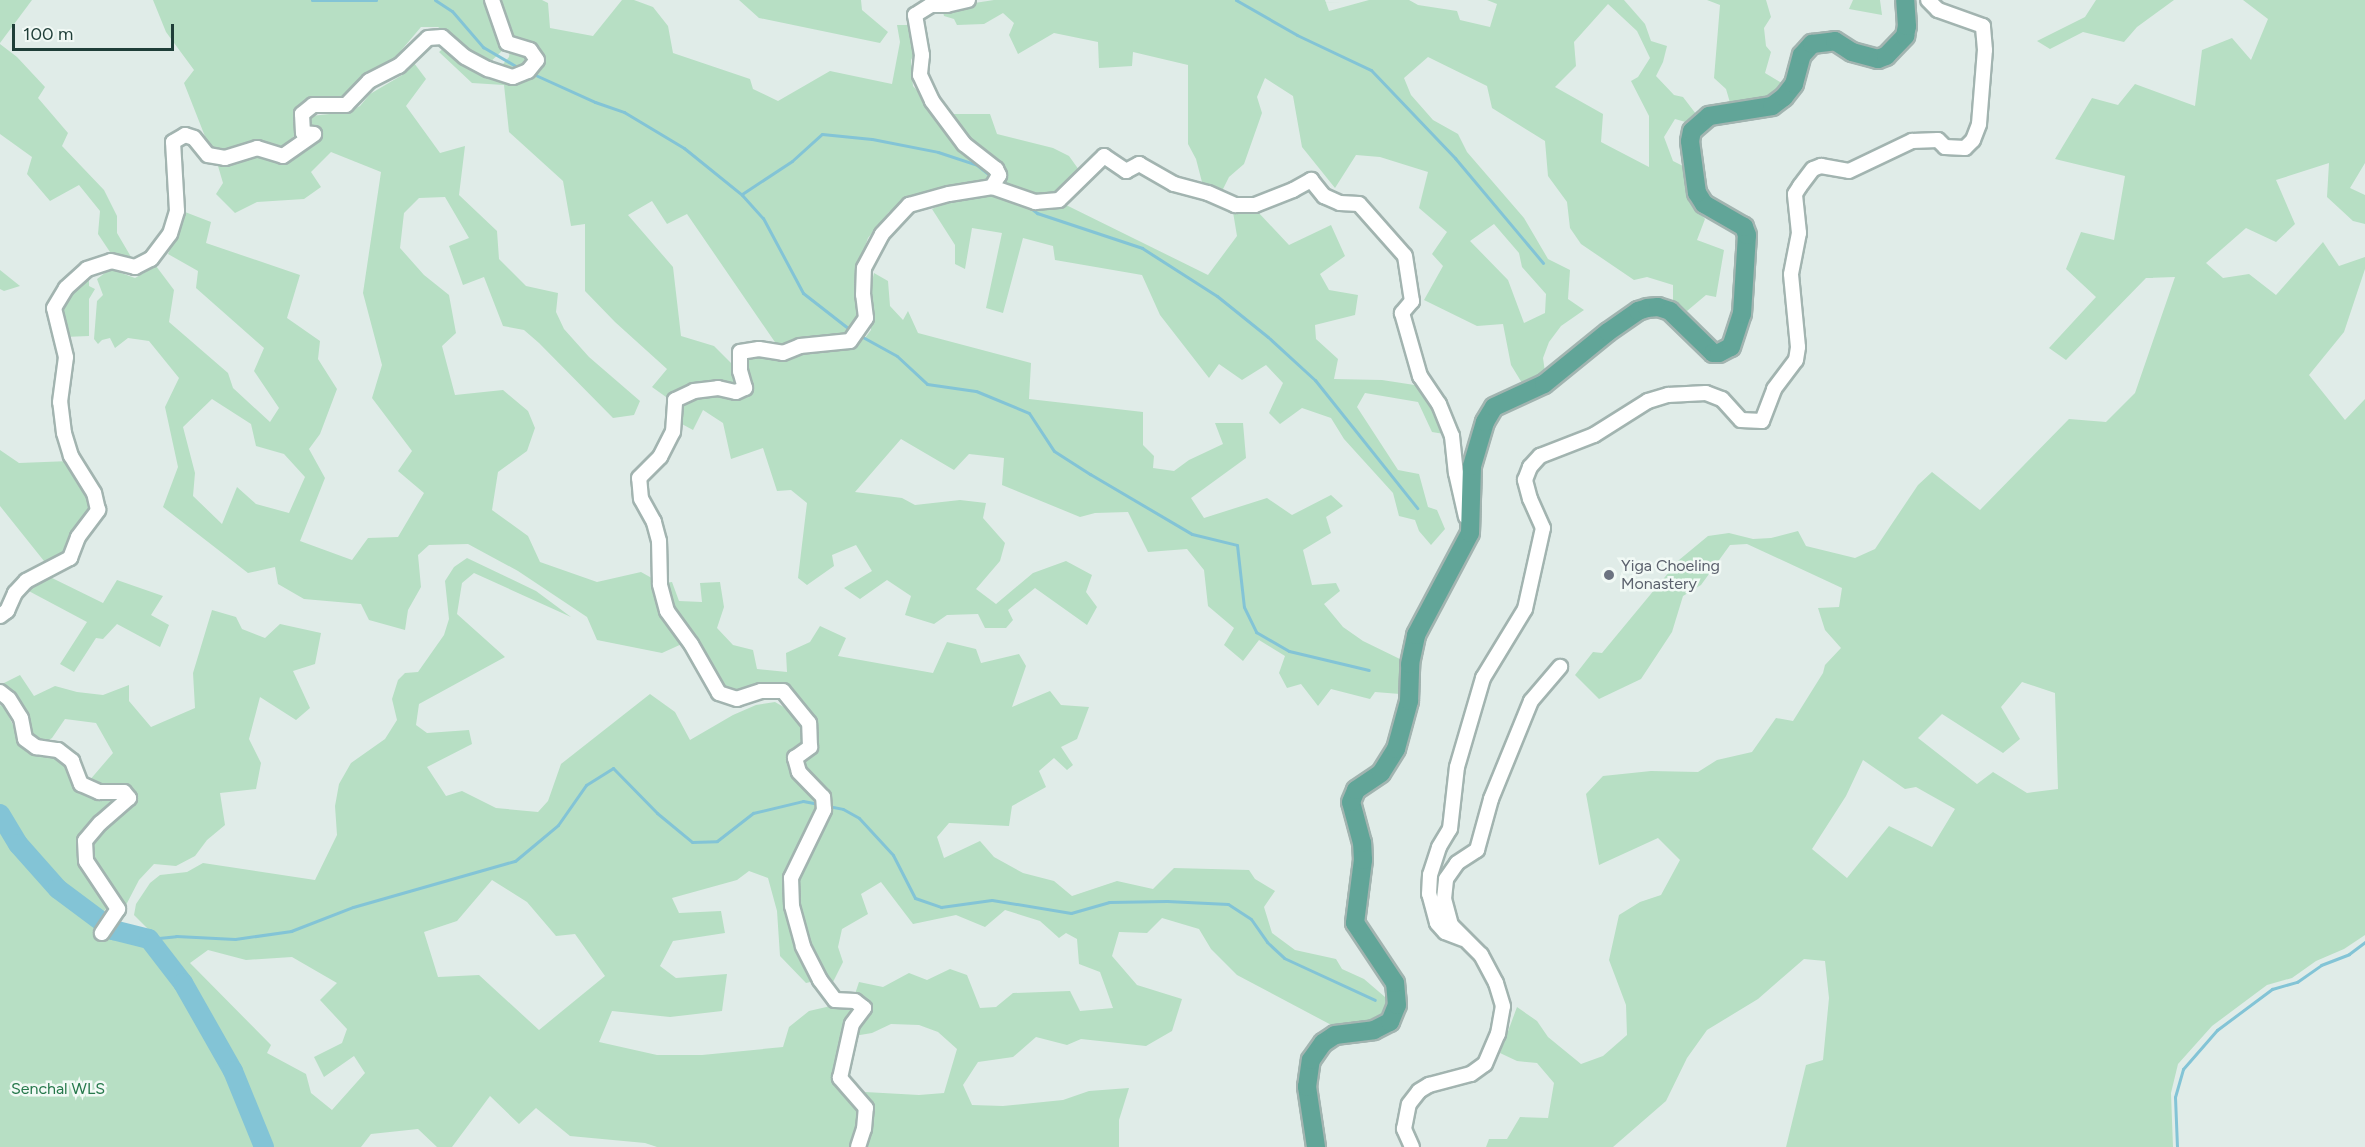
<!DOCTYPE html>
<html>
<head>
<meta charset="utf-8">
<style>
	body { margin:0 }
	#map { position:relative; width:2365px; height:1147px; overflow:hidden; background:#e0ece8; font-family:Figtree,sans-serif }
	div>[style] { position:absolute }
	.green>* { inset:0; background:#b7dfc4 }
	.stream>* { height:3px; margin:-1.5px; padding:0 1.5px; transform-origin:1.5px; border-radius:1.5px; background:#83c4d6 }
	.river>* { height:20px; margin:-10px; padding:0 10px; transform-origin:10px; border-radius:10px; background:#83c4d6 }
	.roads { filter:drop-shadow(2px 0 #a2b4b0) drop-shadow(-2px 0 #a2b4b0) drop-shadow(0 2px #a2b4b0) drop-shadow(0 -2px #a2b4b0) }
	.minor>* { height:14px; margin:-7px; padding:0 7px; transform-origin:7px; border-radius:7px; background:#fff }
	.primary>* { height:18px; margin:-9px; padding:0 9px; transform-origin:9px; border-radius:9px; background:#61a598 }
	.dots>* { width:16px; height:16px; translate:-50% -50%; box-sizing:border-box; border:3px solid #f1f9f5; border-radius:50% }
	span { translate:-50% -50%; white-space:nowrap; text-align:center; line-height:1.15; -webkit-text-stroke:5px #f1f9f5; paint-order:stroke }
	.worship-label { font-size:16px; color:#5b616d }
	.left { translate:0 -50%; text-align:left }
	.park-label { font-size:16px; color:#26784b }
	.scale { position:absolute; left:12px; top:24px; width:162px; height:27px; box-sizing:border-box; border:3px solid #1f3e38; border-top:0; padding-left:8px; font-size:18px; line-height:21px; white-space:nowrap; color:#1f3e38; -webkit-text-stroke:4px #f1f9f5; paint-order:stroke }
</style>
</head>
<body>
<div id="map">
	<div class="green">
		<div style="clip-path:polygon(0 0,32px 0,0 43px)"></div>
		<div style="clip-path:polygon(153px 0,486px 0,487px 10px,502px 39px,503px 50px,488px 64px,438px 27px,421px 27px,393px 60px,372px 71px,342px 99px,310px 98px,297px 109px,296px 134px,284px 146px,258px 142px,220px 153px,208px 144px,184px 83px,194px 70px,166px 32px)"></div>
		<div style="clip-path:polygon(494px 0,542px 0,548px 3px,550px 28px,593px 36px,622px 0,634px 0,653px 7px,668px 26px,673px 53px,750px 79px,753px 89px,778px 101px,830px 71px,892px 84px,900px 42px,897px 25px,913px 25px,917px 48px,911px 60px,913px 86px,990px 172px,988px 182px,911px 200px,889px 212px,868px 238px,857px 271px,860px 312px,856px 323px,844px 339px,779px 348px,687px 214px,667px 224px,652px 201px,628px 215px,673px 267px,681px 336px,714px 346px,733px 365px,735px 375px,734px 384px,692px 383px,666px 397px,652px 387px,667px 369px,615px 322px,585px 291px,585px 224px,571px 226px,563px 181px,509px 132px,504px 85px,472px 83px,439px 52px,445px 47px,499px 69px,509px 57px,511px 43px)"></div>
		<div style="clip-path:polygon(739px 0,861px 0,862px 10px,888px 32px,880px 43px,759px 18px)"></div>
		<div style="clip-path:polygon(evenodd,994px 0,1325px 0,1329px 11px,1369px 0,1409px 0,1418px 5px,1457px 11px,1460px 20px,1490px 27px,1497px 4px,1487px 0,1624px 0,1645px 24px,1651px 41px,1667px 46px,1663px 62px,1656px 76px,1674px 95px,1683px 97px,1696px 114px,1689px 123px,1675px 119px,1664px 137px,1673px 161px,1689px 169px,1692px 194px,1688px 200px,1705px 219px,1697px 240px,1724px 250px,1716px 297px,1706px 295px,1687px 311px,1673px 303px,1673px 285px,1647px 277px,1634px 280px,1581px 244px,1570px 228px,1567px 202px,1548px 176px,1545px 141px,1492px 108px,1487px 86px,1428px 57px,1404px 78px,1411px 95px,1433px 120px,1458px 134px,1467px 152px,1524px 218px,1548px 259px,1570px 270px,1568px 299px,1584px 310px,1561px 326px,1549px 342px,1543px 358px,1545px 372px,1522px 383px,1511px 365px,1503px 324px,1477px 326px,1424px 300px,1443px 266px,1432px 254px,1447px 232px,1419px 208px,1428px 172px,1380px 157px,1356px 155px,1335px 188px,1302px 147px,1293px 96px,1265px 78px,1257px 97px,1262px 113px,1244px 164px,1229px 177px,1222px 191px,1203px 186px,1196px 159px,1188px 144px,1188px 65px,1133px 52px,1132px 66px,1099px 68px,1098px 42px,1054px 33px,1018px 54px,1009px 35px,1014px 23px,1003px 13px,984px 24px,957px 25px,954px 19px,944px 16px,942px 8px,994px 0,1608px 4px,1637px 31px,1650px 58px,1638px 77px,1631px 81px,1649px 116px,1649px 167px,1601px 142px,1603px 114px,1555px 87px,1576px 66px,1574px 42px,1608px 4px,994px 0,1494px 224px,1519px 253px,1522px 267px,1546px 294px,1545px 313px,1524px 323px,1508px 280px,1470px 241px,1494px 224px)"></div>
		<div style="clip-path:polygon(1707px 0,1766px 0,1771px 17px,1764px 28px,1766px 46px,1771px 52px,1765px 73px,1785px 85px,1763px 103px,1731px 106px,1726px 89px,1714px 78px,1720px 5px)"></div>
		<div style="clip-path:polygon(1853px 0,1880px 0,1882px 15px,1849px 9px)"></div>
		<div style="clip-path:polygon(2096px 0,2174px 0,2137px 27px,2124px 42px,2083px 32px,2050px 49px,2037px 41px,2085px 17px)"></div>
		<div style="clip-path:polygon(evenodd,2243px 0,2365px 0,2365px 163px,2350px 188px,2365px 195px,2365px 224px,2353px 221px,2327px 197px,2329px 163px,2276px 180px,2295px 224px,2276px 242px,2246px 228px,2206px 263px,2223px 278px,2249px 274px,2276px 295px,2323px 242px,2339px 266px,2365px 257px,2365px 269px,2344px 332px,2309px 375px,2345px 420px,2365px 399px,2365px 935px,2344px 949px,2316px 961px,2292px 978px,2267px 985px,2212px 1026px,2178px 1064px,2171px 1093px,2173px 1147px,1786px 1147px,1806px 1065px,1823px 1060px,1829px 998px,1825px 961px,1804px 959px,1758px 999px,1707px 1030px,1687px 1058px,1666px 1101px,1613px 1147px,1486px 1147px,1489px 1139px,1507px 1139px,1520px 1117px,1548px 1118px,1554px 1083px,1537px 1063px,1517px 1061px,1500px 1053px,1517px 1007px,1537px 1021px,1548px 1037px,1581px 1064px,1603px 1056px,1627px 1035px,1626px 1005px,1609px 960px,1619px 915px,1640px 902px,1661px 895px,1680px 860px,1658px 838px,1599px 865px,1586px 794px,1603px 776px,1651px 771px,1698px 772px,1717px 760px,1752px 752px,1776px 718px,1793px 721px,1823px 673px,1825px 665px,1841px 648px,1825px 630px,1818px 608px,1839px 607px,1842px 588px,1747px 544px,1730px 545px,1701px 585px,1683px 596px,1672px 632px,1641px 679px,1599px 699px,1575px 675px,1593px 652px,1602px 653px,1679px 560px,1708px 536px,1729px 533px,1753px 539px,1771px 538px,1798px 531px,1806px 546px,1855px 558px,1875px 549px,1918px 485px,1932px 472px,1980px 510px,2069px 419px,2106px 422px,2135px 393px,2175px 277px,2146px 278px,2066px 360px,2049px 348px,2096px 297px,2066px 269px,2081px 232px,2114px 240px,2125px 176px,2055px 159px,2092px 98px,2118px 105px,2135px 84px,2195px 106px,2202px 50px,2232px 38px,2251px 60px,2268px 19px,2243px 0,2022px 682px,2055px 693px,2058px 789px,2027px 793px,1993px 772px,1977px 784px,1918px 738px,1942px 714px,2003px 753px,2020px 739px,2001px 707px,2022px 682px,2243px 0,1863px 760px,1905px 789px,1916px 787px,1955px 809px,1932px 847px,1889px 826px,1847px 878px,1812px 849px,1846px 796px,1863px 760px)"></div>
		<div style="clip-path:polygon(0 44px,17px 57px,45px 87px,38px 98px,68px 133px,62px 146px,104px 190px,117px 216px,117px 233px,134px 262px,114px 258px,98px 234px,100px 211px,79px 185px,50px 201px,27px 174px,32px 157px,0 134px)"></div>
		<div style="clip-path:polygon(evenodd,414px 63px,426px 79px,406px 106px,440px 153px,465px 146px,459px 195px,497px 231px,499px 259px,526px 286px,558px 293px,556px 312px,564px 329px,589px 357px,640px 401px,634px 415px,613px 418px,539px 343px,524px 330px,503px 326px,484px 277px,463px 285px,449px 246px,469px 238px,445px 197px,419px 198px,404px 213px,400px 248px,424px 275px,449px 295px,456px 333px,442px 346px,455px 395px,503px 390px,528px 411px,535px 428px,527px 451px,498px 472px,492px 510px,528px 536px,540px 562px,597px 582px,641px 572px,657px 581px,684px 643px,662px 653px,597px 640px,587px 617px,518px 571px,468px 544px,429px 545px,418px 555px,421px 587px,408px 610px,405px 630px,369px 620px,361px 604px,304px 599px,278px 584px,275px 567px,248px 573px,163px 507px,178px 467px,165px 407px,179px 378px,149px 341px,128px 338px,115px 348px,110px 338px,102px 340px,98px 344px,94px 339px,97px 301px,103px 295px,97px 279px,110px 269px,135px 278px,156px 266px,174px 290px,169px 322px,228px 373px,233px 388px,270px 422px,279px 408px,254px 371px,264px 348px,196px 288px,198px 271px,168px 254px,185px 212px,211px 222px,206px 243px,300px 275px,287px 318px,320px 341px,318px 359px,337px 389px,320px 434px,309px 449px,325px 478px,300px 541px,352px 560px,368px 538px,398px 537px,424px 493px,398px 471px,412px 451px,372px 398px,382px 365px,363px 293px,381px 172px,331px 152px,311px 172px,321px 187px,304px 199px,257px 202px,235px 213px,216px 194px,223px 183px,218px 166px,314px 141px,321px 132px,308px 122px,311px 116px,348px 112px,360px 106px,370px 94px,404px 74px,414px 63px,212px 399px,251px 424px,256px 446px,284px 454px,305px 477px,289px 513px,256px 504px,237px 487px,222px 524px,193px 496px,195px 473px,183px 427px,212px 399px)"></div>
		<div style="clip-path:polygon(952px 114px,990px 114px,997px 134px,1053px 148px,1069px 156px,1079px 170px,1057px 197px,1035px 198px,1000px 183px,966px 140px)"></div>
		<div style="clip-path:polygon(992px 195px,1036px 206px,1062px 203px,1208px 275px,1237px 236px,1233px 212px,1257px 211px,1289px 245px,1331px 225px,1345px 256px,1320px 274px,1329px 290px,1358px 295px,1355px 315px,1315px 325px,1316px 339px,1338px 359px,1334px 379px,1382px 380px,1421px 386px,1432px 403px,1444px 434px,1432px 432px,1418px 402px,1365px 393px,1357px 407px,1398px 470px,1419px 474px,1428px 507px,1437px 510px,1445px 529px,1431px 545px,1419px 531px,1415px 520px,1399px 516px,1393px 493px,1344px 439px,1331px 418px,1302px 408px,1280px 424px,1269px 413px,1283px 383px,1266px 365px,1242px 380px,1219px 364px,1209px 378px,1160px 315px,1142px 275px,1055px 260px,1053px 246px,1023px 238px,1003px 313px,986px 308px,1002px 233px,972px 228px,965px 269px,955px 264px,955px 245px,932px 209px,951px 200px)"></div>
		<div style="clip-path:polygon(0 270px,20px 286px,4px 291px,0 289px)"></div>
		<div style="clip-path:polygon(89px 273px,89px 286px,95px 289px,89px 299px,89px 336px,64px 337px,57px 309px,69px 288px)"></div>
		<div style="clip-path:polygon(874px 273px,888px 281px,890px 306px,903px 320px,908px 311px,918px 333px,1031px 363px,1029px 399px,1143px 412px,1143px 445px,1154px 456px,1153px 468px,1174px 471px,1189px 460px,1223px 444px,1215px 423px,1243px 423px,1246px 458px,1191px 498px,1204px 518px,1267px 498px,1292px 515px,1331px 495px,1343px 506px,1326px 517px,1331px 533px,1303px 550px,1312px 585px,1336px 583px,1340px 591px,1324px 604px,1343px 627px,1363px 641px,1404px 661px,1400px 694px,1375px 692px,1370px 699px,1331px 689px,1318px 706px,1301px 684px,1287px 688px,1279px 673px,1285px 656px,1259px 640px,1243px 661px,1224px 645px,1234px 628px,1208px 606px,1204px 570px,1187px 549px,1148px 552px,1128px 512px,1095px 513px,1080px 517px,1002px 485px,1004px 458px,969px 454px,954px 470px,901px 439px,855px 492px,902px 498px,915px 505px,960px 500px,986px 503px,983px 518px,1005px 543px,1000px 561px,976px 589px,996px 604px,1033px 573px,1066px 561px,1092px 575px,1086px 592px,1097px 607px,1087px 625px,1035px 588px,1008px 610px,1013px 620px,1006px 628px,985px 628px,978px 614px,947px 615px,934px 624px,905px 615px,911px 596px,887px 580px,860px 599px,844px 588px,872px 571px,856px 545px,832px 555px,834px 566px,807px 585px,798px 578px,807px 503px,791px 490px,777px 491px,763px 448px,731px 459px,723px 423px,703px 410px,693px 430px,680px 423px,677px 406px,683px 399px,711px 392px,733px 396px,746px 369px,747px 358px,754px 352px,793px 353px,852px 344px,865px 338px,871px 330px,869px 294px)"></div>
		<div style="clip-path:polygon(0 450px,19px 463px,70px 461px,89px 494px,91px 511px,64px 556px,48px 566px,0 506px)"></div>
		<div style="clip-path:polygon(evenodd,467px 558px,536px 591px,571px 617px,474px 573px,462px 583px,457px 614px,505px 657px,419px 704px,416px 725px,427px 733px,469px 730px,472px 744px,427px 767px,446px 796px,462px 791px,496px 808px,538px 812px,548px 801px,561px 764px,650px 694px,675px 712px,690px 740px,733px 715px,756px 705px,775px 702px,789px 710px,803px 723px,803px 741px,793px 753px,790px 769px,817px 798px,818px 812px,784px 880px,789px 909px,815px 981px,806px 983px,780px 956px,777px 911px,768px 878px,749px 871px,737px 880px,672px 898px,679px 913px,721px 911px,725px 933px,673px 941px,660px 966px,676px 978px,727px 974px,722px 1011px,670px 1017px,612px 1011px,599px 1042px,657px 1055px,702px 1055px,783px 1047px,789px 1027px,809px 1011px,835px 1005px,853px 1006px,860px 1010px,837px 1079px,863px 1111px,853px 1147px,657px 1147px,645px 1143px,570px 1136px,536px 1108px,519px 1124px,490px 1096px,452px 1147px,437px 1147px,418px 1129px,371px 1134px,361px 1147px,269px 1147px,235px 1064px,163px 944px,134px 915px,136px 904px,150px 883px,160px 875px,187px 872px,203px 863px,315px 880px,337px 835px,335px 806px,339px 784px,351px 763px,385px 739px,397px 720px,392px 699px,398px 680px,405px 673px,418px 672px,444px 635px,449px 619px,445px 581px,454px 567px,467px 558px,492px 880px,527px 902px,556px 936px,575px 934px,605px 976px,539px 1030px,479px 975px,438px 977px,424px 932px,457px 921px,492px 880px,467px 558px,208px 950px,246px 960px,292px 957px,337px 983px,320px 1000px,347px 1029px,342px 1043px,314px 1057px,324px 1077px,354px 1056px,365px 1073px,332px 1110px,311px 1093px,306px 1074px,267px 1053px,271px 1045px,190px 963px,208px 950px)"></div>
		<div style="clip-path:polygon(50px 577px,103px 603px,117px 580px,163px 596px,151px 615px,169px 625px,160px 647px,117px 624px,103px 639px,96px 638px,74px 672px,60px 664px,87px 622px,25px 589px)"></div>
		<div style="clip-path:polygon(672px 582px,679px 601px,702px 602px,700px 583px,720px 582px,724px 607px,717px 628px,733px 645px,753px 650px,757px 669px,787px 672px,786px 653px,810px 642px,820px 626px,846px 638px,838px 656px,933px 673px,947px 642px,976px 649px,981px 663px,1019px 654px,1026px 666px,1012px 707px,1050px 691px,1061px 705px,1089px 707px,1077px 739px,1061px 747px,1073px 765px,1067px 770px,1054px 758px,1039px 771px,1046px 787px,1012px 806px,1009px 826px,949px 823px,937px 837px,944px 858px,980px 841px,994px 857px,1023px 873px,1054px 881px,1072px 896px,1117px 881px,1153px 889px,1174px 868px,1249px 870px,1255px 879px,1275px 891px,1264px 907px,1272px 933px,1295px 950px,1336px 959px,1342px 969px,1364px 979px,1392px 1003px,1389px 1013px,1378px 1022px,1337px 1028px,1237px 975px,1211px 949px,1199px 929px,1162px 918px,1147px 933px,1119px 932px,1112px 956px,1137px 985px,1182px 999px,1172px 1031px,1146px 1046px,1081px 1039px,1067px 1045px,1036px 1037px,1013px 1057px,978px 1062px,963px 1085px,972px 1105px,1003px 1106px,1063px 1100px,1089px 1091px,1129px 1088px,1119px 1120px,1119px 1147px,863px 1147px,871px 1107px,865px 1092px,919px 1095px,944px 1093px,957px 1049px,938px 1032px,919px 1025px,891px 1024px,872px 1033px,854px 1036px,869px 1010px,868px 1000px,854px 997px,859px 982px,883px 987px,909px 973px,927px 980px,950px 969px,967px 975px,980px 1008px,996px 1007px,1013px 993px,1070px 991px,1080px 1011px,1113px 1008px,1100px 972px,1079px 964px,1077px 939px,1066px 933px,1059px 938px,1040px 921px,1005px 910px,985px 927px,956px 915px,913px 924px,881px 882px,861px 894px,868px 914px,842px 929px,838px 947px,843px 962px,833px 982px,817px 964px,806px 941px,798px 905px,798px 877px,829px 814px,830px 795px,805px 766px,807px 756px,817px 748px,811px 713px,786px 689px,736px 693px,720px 685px,672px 611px,664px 583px)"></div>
		<div style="clip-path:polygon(212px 610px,236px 617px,242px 629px,265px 638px,280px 624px,321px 633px,315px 664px,293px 671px,310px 708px,296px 720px,260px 697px,249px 739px,261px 763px,256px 789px,220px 793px,225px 825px,207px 840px,195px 856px,176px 866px,154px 864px,139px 880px,125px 907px,98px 873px,91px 860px,89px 848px,93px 838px,132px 804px,89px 781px,113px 753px,96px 723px,65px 719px,52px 738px,42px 744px,30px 738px,22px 711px,0 685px,20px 675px,34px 696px,55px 686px,77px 692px,103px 695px,129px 685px,129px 701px,151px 727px,195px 708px,193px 673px)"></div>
		<div style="clip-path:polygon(0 705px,4px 707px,23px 745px,59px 757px,71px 764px,78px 788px,123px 797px,81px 841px,83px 869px,109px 905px,101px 915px,61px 884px,23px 841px,0 806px)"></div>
		<div style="clip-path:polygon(0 826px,15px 848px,55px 894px,113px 936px,147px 945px,180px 987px,230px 1075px,259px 1147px,0 1147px)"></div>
	</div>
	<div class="stream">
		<div style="left:312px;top:0;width:64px"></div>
		<div style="left:435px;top:0;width:20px;rotate:33deg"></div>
		<div style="left:452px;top:11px;width:48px;rotate:49.3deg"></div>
		<div style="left:483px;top:47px;width:42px;rotate:30.3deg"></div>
		<div style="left:1236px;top:0;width:70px;rotate:29.8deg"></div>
		<div style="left:1297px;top:35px;width:82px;rotate:25.3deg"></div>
		<div style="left:1371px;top:70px;width:122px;rotate:46.3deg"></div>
		<div style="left:1455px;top:158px;width:137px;rotate:50deg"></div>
		<div style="left:531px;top:73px;width:70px;rotate:24.4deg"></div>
		<div style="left:595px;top:102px;width:31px;rotate:19deg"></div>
		<div style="left:624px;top:112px;width:70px;rotate:31deg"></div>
		<div style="left:684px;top:148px;width:75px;rotate:39deg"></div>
		<div style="left:742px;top:195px;width:31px;rotate:48deg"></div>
		<div style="left:763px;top:218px;width:85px;rotate:61.9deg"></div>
		<div style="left:803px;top:293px;width:63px;rotate:38deg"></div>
		<div style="left:742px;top:194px;width:60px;rotate:-33.4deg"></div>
		<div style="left:792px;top:161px;width:40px;rotate:-42deg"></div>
		<div style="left:822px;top:134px;width:50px;rotate:5.7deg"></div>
		<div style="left:872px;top:139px;width:67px;rotate:11.1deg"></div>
		<div style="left:938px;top:152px;width:41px;rotate:18.4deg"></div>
		<div style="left:977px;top:165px;width:19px;rotate:39deg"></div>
		<div style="left:1027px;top:205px;width:13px;rotate:39deg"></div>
		<div style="left:1037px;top:213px;width:111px;rotate:18.4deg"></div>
		<div style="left:1142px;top:248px;width:89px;rotate:32.6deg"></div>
		<div style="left:1217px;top:296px;width:65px;rotate:38.8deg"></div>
		<div style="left:1268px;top:337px;width:64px;rotate:42.5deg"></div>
		<div style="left:1315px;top:380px;width:164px;rotate:51.4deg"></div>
		<div style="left:859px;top:335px;width:43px;rotate:28.9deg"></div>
		<div style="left:897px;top:356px;width:41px;rotate:43deg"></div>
		<div style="left:927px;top:384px;width:49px;rotate:8.1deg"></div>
		<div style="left:976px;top:391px;width:57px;rotate:22.5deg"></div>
		<div style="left:1029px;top:413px;width:45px;rotate:56.7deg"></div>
		<div style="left:1054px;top:451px;width:43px;rotate:32.6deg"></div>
		<div style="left:1090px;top:474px;width:118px;rotate:30.5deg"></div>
		<div style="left:1192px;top:534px;width:46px;rotate:13.7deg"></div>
		<div style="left:1237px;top:545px;width:62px;rotate:83.6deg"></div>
		<div style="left:1244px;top:607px;width:28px;rotate:64deg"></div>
		<div style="left:1256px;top:632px;width:38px;rotate:30deg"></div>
		<div style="left:1289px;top:651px;width:82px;rotate:13.4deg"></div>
		<div style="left:828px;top:806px;width:15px;rotate:11deg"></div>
		<div style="left:843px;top:809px;width:18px;rotate:29deg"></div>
		<div style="left:859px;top:818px;width:50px;rotate:47.4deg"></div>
		<div style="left:893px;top:855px;width:48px;rotate:62.9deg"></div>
		<div style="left:915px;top:898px;width:28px;rotate:19deg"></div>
		<div style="left:941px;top:907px;width:51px;rotate:-7.8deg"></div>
		<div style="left:992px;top:900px;width:80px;rotate:9.3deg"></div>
		<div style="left:1071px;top:913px;width:40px;rotate:-16deg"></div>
		<div style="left:1109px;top:902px;width:58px;rotate:-1deg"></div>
		<div style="left:1167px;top:901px;width:61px;rotate:2.8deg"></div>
		<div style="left:1228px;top:904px;width:27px;rotate:33deg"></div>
		<div style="left:1251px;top:919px;width:28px;rotate:55deg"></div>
		<div style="left:1267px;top:942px;width:23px;rotate:43deg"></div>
		<div style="left:1284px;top:958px;width:100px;rotate:24.8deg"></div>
		<div style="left:149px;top:939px;width:27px;rotate:-6deg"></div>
		<div style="left:176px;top:936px;width:59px;rotate:2.9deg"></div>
		<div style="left:235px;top:939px;width:57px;rotate:-8.1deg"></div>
		<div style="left:291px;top:931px;width:66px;rotate:-21.2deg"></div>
		<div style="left:353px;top:907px;width:168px;rotate:-15.9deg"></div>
		<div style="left:515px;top:861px;width:56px;rotate:-39.9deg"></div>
		<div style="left:558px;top:825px;width:49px;rotate:-55deg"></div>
		<div style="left:586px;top:785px;width:32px;rotate:-32deg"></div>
		<div style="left:613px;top:768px;width:63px;rotate:45.6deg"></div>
		<div style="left:657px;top:813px;width:45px;rotate:39.6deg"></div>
		<div style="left:692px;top:842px;width:25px;rotate:-2deg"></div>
		<div style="left:717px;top:841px;width:46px;rotate:-37.9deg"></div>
		<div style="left:753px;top:813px;width:51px;rotate:-13.5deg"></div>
		<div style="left:803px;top:801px;width:16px;rotate:11deg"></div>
		<div style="left:2177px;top:1147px;width:50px;rotate:-92.3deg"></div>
		<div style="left:2175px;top:1097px;width:29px;rotate:-74deg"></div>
		<div style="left:2183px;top:1069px;width:52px;rotate:-48.9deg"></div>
		<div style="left:2217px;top:1030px;width:69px;rotate:-36.7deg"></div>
		<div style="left:2272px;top:989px;width:26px;rotate:-16deg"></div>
		<div style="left:2297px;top:982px;width:29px;rotate:-35deg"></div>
		<div style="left:2321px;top:965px;width:30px;rotate:-21deg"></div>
		<div style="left:2349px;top:954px;width:20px;rotate:-37deg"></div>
	</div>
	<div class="river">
		<div style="left:0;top:814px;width:35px;rotate:59deg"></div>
		<div style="left:18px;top:844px;width:60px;rotate:48.4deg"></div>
		<div style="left:58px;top:889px;width:69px;rotate:36.7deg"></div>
		<div style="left:113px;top:930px;width:37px;rotate:14deg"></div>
		<div style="left:149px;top:939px;width:56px;rotate:52.3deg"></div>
		<div style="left:183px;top:983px;width:101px;rotate:60.4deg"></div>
		<div style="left:233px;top:1071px;width:82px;rotate:67.8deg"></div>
	</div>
	<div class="roads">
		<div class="minor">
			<div style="left:968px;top:0;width:22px;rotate:167deg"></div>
			<div style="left:947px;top:5px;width:16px;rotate:180deg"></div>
			<div style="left:931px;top:5px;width:19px;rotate:148deg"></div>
			<div style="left:915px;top:15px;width:41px;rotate:80.1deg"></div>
			<div style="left:922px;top:55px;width:20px;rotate:96deg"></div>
			<div style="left:920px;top:75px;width:29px;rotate:65deg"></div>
			<div style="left:932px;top:101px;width:54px;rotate:53.3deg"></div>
			<div style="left:964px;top:144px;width:41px;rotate:38deg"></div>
			<div style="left:996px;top:169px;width:7px;rotate:63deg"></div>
			<div style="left:999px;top:175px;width:14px;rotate:120deg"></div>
			<div style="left:0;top:616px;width:9px;rotate:-36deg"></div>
			<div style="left:7px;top:611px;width:20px;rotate:-66deg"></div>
			<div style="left:15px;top:593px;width:16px;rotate:-47deg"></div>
			<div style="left:26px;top:581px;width:50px;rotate:-27.6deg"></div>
			<div style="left:70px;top:558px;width:22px;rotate:-69deg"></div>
			<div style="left:78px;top:537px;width:34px;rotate:-53deg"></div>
			<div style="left:98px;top:510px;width:17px;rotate:-103deg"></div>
			<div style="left:94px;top:493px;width:44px;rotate:-121.9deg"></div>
			<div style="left:71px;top:456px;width:24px;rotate:-107deg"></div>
			<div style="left:64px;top:433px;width:31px;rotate:-97deg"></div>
			<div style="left:60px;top:402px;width:45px;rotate:-82.4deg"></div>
			<div style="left:66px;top:357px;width:50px;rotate:-103.8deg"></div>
			<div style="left:54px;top:308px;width:23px;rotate:-59deg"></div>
			<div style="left:66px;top:288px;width:28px;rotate:-42deg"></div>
			<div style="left:87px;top:269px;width:25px;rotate:-18deg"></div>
			<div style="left:111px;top:261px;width:25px;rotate:14deg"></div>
			<div style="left:135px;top:267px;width:18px;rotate:-27deg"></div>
			<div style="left:151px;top:259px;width:31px;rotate:-53deg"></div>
			<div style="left:170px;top:234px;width:24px;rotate:-73deg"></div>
			<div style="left:177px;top:211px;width:69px;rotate:-93.3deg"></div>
			<div style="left:173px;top:142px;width:14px;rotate:-30deg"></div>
			<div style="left:185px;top:135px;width:9px;rotate:18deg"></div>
			<div style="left:194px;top:138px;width:22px;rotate:51deg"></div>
			<div style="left:208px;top:155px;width:17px;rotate:10deg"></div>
			<div style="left:225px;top:158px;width:34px;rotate:-17deg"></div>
			<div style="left:257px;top:148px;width:27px;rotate:17deg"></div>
			<div style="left:283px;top:156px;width:38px;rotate:-35deg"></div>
			<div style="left:314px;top:134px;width:11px;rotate:-175deg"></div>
			<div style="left:303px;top:133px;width:19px;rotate:-93deg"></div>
			<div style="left:302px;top:114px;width:14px;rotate:-39deg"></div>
			<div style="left:313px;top:105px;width:33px"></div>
			<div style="left:346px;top:105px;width:33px;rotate:-46deg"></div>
			<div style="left:369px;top:81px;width:34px;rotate:-27deg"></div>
			<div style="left:399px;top:66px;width:40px;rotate:-44deg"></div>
			<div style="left:428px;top:38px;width:14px;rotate:-4deg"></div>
			<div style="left:442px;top:37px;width:30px;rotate:41deg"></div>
			<div style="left:465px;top:57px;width:26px;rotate:28deg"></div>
			<div style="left:488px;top:69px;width:26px;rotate:18deg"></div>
			<div style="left:513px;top:77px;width:16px;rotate:-22deg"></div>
			<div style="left:528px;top:71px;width:14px;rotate:-51deg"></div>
			<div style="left:537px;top:60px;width:12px;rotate:-125deg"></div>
			<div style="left:530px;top:50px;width:24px;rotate:-163deg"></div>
			<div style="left:507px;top:43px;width:46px;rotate:-109.2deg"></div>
			<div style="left:0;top:692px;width:11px;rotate:38deg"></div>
			<div style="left:9px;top:699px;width:22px;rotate:58deg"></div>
			<div style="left:21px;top:718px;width:21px;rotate:79deg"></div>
			<div style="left:25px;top:739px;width:14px;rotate:36deg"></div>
			<div style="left:36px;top:747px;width:22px;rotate:8deg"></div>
			<div style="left:58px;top:750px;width:18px;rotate:38deg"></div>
			<div style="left:72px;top:761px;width:25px;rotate:69deg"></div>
			<div style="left:81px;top:784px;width:20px;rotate:24deg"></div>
			<div style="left:99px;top:792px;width:25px"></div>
			<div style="left:124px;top:792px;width:8px;rotate:50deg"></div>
			<div style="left:129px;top:798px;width:38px;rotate:139deg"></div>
			<div style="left:100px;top:823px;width:23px;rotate:130deg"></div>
			<div style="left:85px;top:841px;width:20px;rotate:87deg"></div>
			<div style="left:86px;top:861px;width:58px;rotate:56.3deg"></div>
			<div style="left:118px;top:909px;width:29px;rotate:124deg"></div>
			<div style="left:1463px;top:939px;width:19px;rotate:-159deg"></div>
			<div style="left:1445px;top:932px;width:12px;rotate:-132deg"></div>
			<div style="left:1437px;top:923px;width:30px;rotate:-105deg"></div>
			<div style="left:1429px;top:894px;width:19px;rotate:-87deg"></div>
			<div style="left:1430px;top:875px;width:29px;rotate:-72deg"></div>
			<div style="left:1439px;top:847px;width:21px;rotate:-59deg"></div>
			<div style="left:1450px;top:829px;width:62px;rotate:-83.6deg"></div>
			<div style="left:1457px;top:767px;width:93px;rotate:-73.7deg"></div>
			<div style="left:1483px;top:678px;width:81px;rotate:-58.7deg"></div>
			<div style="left:1525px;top:609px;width:83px;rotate:-77.5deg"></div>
			<div style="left:1543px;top:528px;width:32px;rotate:-114deg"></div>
			<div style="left:1530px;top:499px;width:20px;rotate:-105deg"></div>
			<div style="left:1525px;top:480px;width:14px;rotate:-69deg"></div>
			<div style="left:1530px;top:467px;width:15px;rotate:-48deg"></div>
			<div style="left:1540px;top:456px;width:58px;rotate:-21.3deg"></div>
			<div style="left:1594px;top:435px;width:64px;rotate:-32.2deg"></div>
			<div style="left:1648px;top:401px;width:21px;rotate:-17deg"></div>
			<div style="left:1668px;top:395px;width:38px;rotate:-3deg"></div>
			<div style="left:1706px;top:393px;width:17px;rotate:21deg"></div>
			<div style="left:1722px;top:399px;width:28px;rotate:48deg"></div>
			<div style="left:1741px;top:420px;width:21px;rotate:3deg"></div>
			<div style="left:1762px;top:421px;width:34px;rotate:-69deg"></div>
			<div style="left:1774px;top:389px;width:36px;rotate:-53deg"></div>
			<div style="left:1796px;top:360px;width:13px;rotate:-81deg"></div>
			<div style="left:1798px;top:347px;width:73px;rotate:-95.5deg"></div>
			<div style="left:1791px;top:274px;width:42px;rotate:-79deg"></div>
			<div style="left:1799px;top:233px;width:39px;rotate:-96deg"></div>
			<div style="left:1795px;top:194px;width:9px;rotate:-58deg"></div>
			<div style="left:1800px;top:186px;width:21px;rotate:-53deg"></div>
			<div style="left:1813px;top:169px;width:9px;rotate:-21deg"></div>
			<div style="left:1821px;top:166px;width:28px;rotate:10deg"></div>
			<div style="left:1849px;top:171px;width:70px;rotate:-25.5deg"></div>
			<div style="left:1912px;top:141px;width:26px;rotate:-2deg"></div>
			<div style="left:1938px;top:140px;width:10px;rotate:45deg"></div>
			<div style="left:1945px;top:147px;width:20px;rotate:3deg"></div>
			<div style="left:1965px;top:148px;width:11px;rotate:-45deg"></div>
			<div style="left:1973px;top:140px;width:17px;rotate:-69deg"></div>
			<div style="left:1979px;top:124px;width:74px;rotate:-85.4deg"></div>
			<div style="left:1985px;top:50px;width:24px;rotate:-95deg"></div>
			<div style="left:1983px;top:26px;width:48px;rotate:-160.4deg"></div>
			<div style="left:1938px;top:10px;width:14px;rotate:-135deg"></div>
			<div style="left:858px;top:1147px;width:19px;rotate:-72deg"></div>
			<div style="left:864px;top:1129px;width:21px;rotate:-85deg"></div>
			<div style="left:866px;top:1108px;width:40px;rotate:-131deg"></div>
			<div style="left:840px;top:1078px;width:55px;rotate:-77.5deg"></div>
			<div style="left:852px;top:1024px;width:20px;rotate:-53deg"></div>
			<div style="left:864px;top:1008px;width:11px;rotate:-142deg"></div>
			<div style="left:855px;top:1001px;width:20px;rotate:-177deg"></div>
			<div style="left:835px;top:1000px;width:25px;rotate:-127deg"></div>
			<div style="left:820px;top:980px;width:38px;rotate:-117deg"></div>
			<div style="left:803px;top:946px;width:41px;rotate:-105.4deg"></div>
			<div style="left:792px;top:906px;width:28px;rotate:-92deg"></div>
			<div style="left:791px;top:878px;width:76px;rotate:-64.1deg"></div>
			<div style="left:824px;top:810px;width:13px;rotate:-94deg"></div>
			<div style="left:823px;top:797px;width:35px;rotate:-134deg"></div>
			<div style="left:799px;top:772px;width:15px;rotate:-106deg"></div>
			<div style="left:795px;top:758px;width:19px;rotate:-36deg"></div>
			<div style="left:810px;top:747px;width:24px;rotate:-92deg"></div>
			<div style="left:809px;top:723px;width:41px;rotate:-129.1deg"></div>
			<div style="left:783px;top:691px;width:22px;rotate:180deg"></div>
			<div style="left:761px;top:691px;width:25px;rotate:162deg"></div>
			<div style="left:737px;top:699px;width:19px;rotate:-162deg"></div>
			<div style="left:719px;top:693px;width:56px;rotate:-119.7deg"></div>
			<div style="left:691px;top:644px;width:41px;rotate:-126deg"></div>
			<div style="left:667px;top:611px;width:28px;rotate:-105deg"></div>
			<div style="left:660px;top:584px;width:43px;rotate:-91.3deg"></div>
			<div style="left:659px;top:541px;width:20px;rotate:-105deg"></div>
			<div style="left:654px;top:522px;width:26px;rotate:-119deg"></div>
			<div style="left:641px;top:499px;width:21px;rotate:-95deg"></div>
			<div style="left:639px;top:478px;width:30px;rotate:-45deg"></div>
			<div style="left:660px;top:457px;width:28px;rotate:-63deg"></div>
			<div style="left:673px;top:432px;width:32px;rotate:-86deg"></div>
			<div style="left:675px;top:400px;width:21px;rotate:-25deg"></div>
			<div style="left:694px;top:391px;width:24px;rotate:-7deg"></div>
			<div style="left:718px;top:388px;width:18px;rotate:13deg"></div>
			<div style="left:736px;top:392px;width:10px;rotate:-24deg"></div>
			<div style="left:745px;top:388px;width:18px;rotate:-106deg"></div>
			<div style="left:740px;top:371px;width:19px;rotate:-90deg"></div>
			<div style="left:740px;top:352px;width:19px;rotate:-9deg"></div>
			<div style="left:759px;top:349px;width:24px;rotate:9deg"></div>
			<div style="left:783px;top:353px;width:18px;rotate:-22deg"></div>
			<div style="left:800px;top:346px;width:50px;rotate:-5.7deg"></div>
			<div style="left:850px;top:341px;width:28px;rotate:-55deg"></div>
			<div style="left:866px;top:318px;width:23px;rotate:-97deg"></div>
			<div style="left:863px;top:295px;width:27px;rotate:-88deg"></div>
			<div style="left:864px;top:268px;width:38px;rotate:-62deg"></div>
			<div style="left:882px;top:234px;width:40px;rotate:-47deg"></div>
			<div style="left:909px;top:205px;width:41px;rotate:-15.4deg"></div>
			<div style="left:949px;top:194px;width:44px;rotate:-9.2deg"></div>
			<div style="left:992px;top:187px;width:46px;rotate:19.2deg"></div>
			<div style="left:1035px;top:202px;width:24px;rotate:-5deg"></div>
			<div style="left:1059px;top:200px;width:63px;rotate:-44.4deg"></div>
			<div style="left:1104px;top:156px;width:27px;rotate:34deg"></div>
			<div style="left:1126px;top:171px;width:15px;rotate:-28deg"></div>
			<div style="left:1139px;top:164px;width:40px;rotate:29.7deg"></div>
			<div style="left:1174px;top:184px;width:35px;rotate:15deg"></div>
			<div style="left:1208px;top:193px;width:30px;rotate:24deg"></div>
			<div style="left:1235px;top:205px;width:20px"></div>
			<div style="left:1255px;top:205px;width:41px;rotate:-21.5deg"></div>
			<div style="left:1293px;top:190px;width:21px;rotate:-29deg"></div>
			<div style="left:1311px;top:180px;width:21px;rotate:51deg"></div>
			<div style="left:1324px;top:196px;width:17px;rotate:24deg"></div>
			<div style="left:1340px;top:203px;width:19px;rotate:3deg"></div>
			<div style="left:1359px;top:204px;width:69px;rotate:48.5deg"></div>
			<div style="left:1405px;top:256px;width:46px;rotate:81.2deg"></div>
			<div style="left:1412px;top:301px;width:16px;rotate:130deg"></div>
			<div style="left:1402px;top:313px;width:66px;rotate:74.1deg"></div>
			<div style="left:1420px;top:376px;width:34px;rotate:56deg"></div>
			<div style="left:1439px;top:404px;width:35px;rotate:68deg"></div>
			<div style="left:1452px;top:436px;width:37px;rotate:84deg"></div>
			<div style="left:1456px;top:473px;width:45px;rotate:77.2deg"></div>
			<div style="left:1412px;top:1147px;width:20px;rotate:-114deg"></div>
			<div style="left:1404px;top:1129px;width:25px;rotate:-79deg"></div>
			<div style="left:1409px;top:1104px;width:16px;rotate:-52deg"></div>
			<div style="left:1419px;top:1091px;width:12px;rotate:-31deg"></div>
			<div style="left:1429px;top:1085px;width:43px;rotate:-14.7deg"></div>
			<div style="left:1471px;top:1074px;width:17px;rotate:-36deg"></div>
			<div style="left:1485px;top:1064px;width:33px;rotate:-67deg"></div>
			<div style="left:1498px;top:1034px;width:28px;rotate:-80deg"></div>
			<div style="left:1503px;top:1006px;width:24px;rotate:-107deg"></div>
			<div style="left:1496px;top:983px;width:32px;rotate:-118deg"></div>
			<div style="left:1481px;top:955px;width:42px;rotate:-135deg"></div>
			<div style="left:1451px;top:925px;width:27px;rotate:-105deg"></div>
			<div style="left:1444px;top:899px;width:20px;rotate:-84deg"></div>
			<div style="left:1446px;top:879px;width:19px;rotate:-55deg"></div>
			<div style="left:1457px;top:863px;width:24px;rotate:-33deg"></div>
			<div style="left:1477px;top:850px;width:53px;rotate:-74.6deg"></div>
			<div style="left:1491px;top:799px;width:106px;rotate:-67.8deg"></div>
			<div style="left:1531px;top:701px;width:45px;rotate:-49.5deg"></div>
		</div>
		<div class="primary">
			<div style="left:1316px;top:1147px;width:61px;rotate:-98.5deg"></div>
			<div style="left:1307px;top:1087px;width:27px;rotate:-82deg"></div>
			<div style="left:1311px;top:1060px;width:21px;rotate:-55deg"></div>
			<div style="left:1323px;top:1043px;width:14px;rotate:-34deg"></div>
			<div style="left:1335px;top:1035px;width:39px;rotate:-7deg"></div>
			<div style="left:1374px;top:1030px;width:18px;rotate:-27deg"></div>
			<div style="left:1390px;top:1022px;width:18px;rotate:-68deg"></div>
			<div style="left:1397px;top:1005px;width:22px;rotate:-95deg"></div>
			<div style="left:1395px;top:983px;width:72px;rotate:-123.7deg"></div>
			<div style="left:1355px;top:923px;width:64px;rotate:-82.8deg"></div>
			<div style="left:1363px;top:860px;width:17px;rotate:-93deg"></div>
			<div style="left:1362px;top:843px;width:42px;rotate:-105deg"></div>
			<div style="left:1351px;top:802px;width:13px;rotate:-67deg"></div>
			<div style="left:1356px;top:790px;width:30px;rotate:-34deg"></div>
			<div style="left:1381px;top:773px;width:28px;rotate:-58deg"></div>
			<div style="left:1396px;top:749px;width:50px;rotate:-74.8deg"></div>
			<div style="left:1409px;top:701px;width:37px;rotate:-88deg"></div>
			<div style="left:1410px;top:664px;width:30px;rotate:-78deg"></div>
			<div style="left:1416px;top:635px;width:115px;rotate:-62.1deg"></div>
			<div style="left:1470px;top:533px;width:67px;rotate:-88.3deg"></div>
			<div style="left:1472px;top:466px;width:46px;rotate:-73.5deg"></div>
			<div style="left:1485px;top:422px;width:17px;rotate:-59deg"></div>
			<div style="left:1494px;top:407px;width:55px;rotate:-24.7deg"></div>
			<div style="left:1544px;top:384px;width:82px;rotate:-39.1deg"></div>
			<div style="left:1608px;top:332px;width:37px;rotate:-35deg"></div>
			<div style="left:1638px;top:311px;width:9px;rotate:-18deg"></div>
			<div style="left:1647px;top:308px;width:11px;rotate:-5deg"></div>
			<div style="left:1658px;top:307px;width:13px;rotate:18deg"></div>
			<div style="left:1670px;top:311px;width:60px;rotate:44.3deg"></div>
			<div style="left:1713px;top:353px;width:6px"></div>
			<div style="left:1719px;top:353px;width:13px;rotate:-27deg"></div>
			<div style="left:1731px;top:347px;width:35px;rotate:-72deg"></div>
			<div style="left:1742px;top:314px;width:79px;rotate:-86.4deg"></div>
			<div style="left:1747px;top:235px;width:9px;rotate:-111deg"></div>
			<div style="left:1744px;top:227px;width:46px;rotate:-150.1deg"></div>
			<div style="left:1704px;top:204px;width:13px;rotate:-122deg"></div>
			<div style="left:1697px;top:193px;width:52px;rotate:-97.7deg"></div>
			<div style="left:1690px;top:141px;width:10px;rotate:-79deg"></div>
			<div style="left:1692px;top:131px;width:23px;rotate:-41deg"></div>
			<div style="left:1709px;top:116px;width:64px;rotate:-9deg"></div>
			<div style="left:1772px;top:106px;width:15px;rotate:-37deg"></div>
			<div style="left:1784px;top:97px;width:16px;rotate:-52deg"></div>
			<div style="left:1794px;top:84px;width:30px;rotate:-75deg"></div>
			<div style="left:1802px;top:55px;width:15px;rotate:-48deg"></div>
			<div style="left:1812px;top:44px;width:23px;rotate:-7deg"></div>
			<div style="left:1835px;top:41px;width:20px;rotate:33deg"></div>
			<div style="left:1852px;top:52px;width:27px;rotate:15deg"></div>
			<div style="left:1878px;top:59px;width:9px;rotate:-21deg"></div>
			<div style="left:1886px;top:56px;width:28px;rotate:-46deg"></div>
			<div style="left:1905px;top:36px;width:10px;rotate:-79deg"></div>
			<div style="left:1907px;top:26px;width:26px;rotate:-94deg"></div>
		</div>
	</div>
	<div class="dots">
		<div style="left:1609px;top:575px;background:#6b7280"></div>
	</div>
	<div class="worship-label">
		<span class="left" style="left:1621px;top:575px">Yiga Choeling<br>Monastery</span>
	</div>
	<div class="park-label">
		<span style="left:58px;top:1089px">Senchal WLS</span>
	</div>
	<div class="scale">100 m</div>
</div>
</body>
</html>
